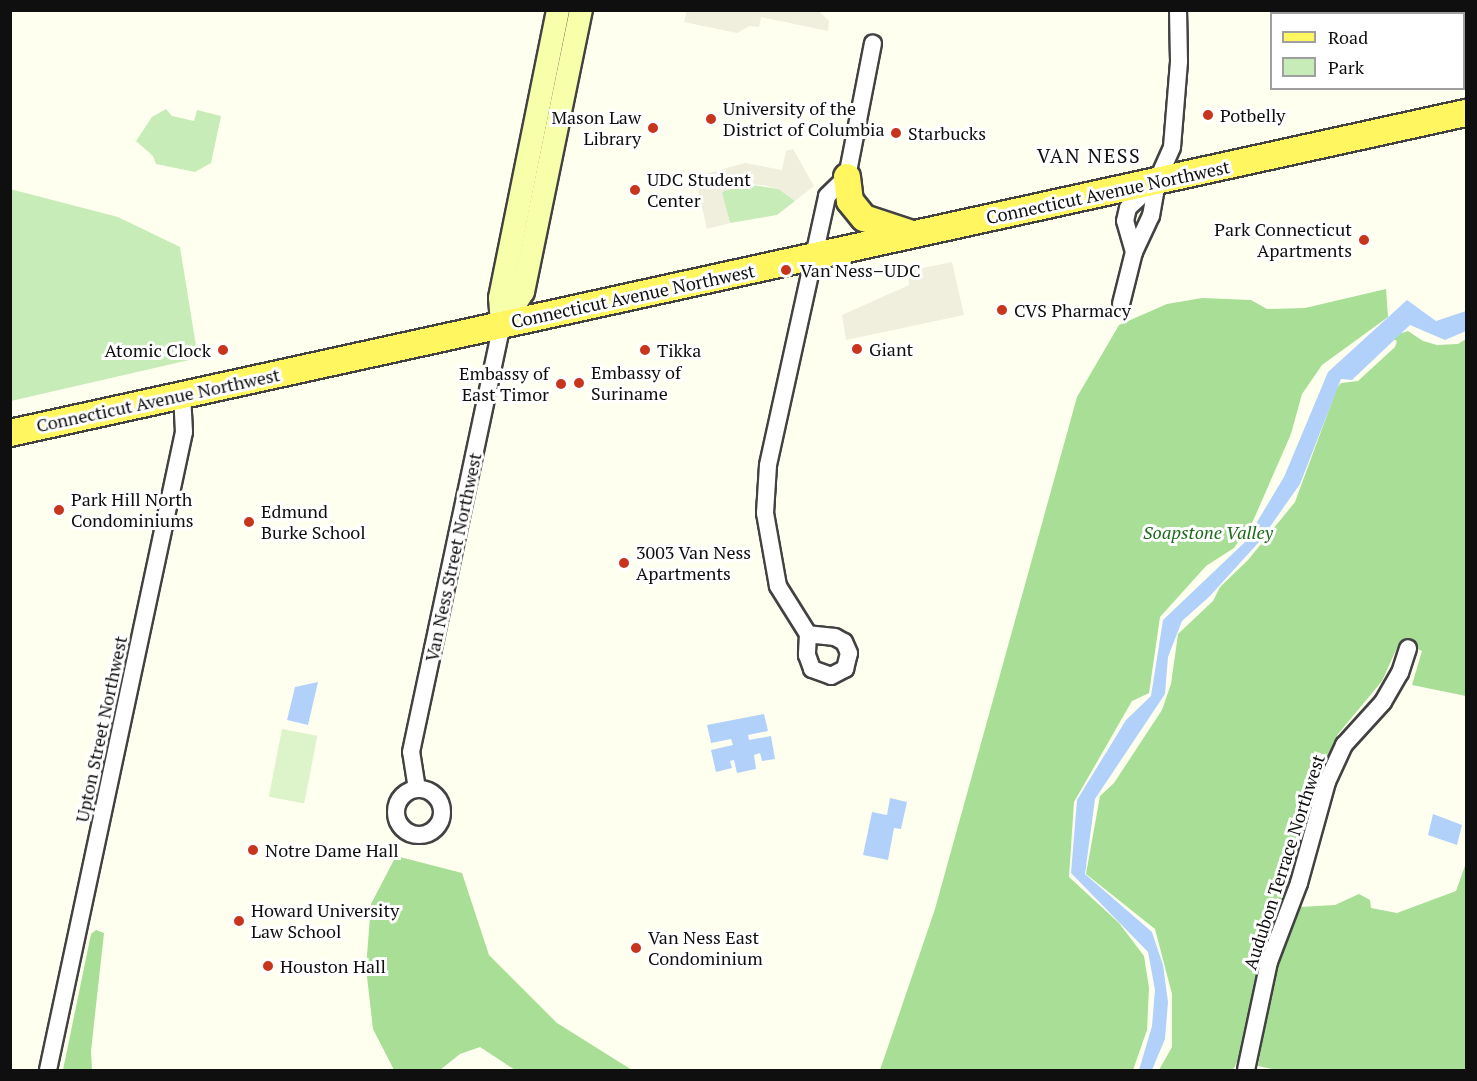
<!DOCTYPE html>
<html>
<head>
<meta charset="utf-8">
<style>
	body { margin:0 }
	#map { position:relative; width:1477px; height:1081px; overflow:hidden; background:#fffff0; font-family:"PT Serif",serif }
	div>[style] { position:absolute }
	.green>* { inset:0; background:#c8ecb7 }
	.forest>* { inset:0; background:#a8de95 }
	.pitch>* { inset:0; background:#ddf3c9; transform-origin:0 0 }
	.plaza>* { inset:0; background:#f0efde }
	.water>* { inset:0; background:#b1d1fa }
	.roads { filter:drop-shadow(2px 0 #424242) drop-shadow(-2px 0 #424242) drop-shadow(0 2px #424242) drop-shadow(0 -2px #424242) }
	.minor>* { height:16px; margin:-8px; padding:0 8px; transform-origin:8px; border-radius:8px; background:#fff }
	.minor>.ring { margin:-8px; padding:0; box-sizing:content-box; background:none; border:16px solid #fff; border-radius:50% }
	.secondary>* { height:22px; margin:-11px; padding:0 11px; transform-origin:11px; border-radius:11px; background:#f8ffab }
	.primary>* { height:26px; margin:-13px; padding:0 13px; transform-origin:13px; border-radius:13px; background:#fff660 }
	.dots>* { width:16px; height:16px; translate:-50% -50%; box-sizing:border-box; border:3px solid #fff; border-radius:50% }
	span { translate:-50% -50%; white-space:nowrap; text-align:center; line-height:1.15; -webkit-text-stroke:6px #fff; paint-order:stroke }
	.poi-label { font-size:18px; color:#0f0f0f }
	.left { translate:0 -50%; text-align:left }
	.right { translate:-100% -50%; text-align:right }
	.street-label { font-size:18px; color:#0f0f0f }
	.park-label { font-size:18px; color:#1c6b1a; font-style:italic }
	.neighbourhood-label { font-size:20px; color:#0f0f0f; letter-spacing:1.5px }
	.frame { position:absolute; inset:0; border:12px solid #0f0f0f; pointer-events:none }
	.legend { position:absolute; left:1270px; top:12px; width:195px; height:78px; box-sizing:border-box; background:#fff; border:2px solid #9f9f9f; margin:0; padding:8px 10px; list-style:none; font-size:18px; color:#0f0f0f }
	.legend li { display:flex; align-items:center; gap:12px; height:30px }
	.legend b { width:30px; border:2px solid #9f9f9f }
</style>
</head>
<body>
<div id="map">
	<div class="green">
		<div style="clip-path:polygon(166px 109px,172px 116px,194px 121px,197px 110px,221px 116px,211px 163px,195px 172px,156px 164px,153px 156px,136px 141px,152px 117px)"></div>
		<div style="clip-path:polygon(745px 184px,779px 189px,795px 201px,777px 215px,730px 223px,721px 192px)"></div>
		<div style="clip-path:polygon(10px 189px,118px 217px,180px 247px,198px 358px,11px 401px)"></div>
	</div>
	<div class="forest">
		<div style="clip-path:polygon(1386px 289px,1388px 317px,1322px 365px,1302px 394px,1291px 434px,1253px 521px,1234px 548px,1206px 566px,1160px 617px,1149px 693px,1132px 701px,1074px 802px,1069px 877px,1119px 923px,1144px 956px,1149px 988px,1147px 1030px,1133px 1070px,880px 1070px,935px 909px,1077px 397px,1119px 325px,1167px 304px,1202px 298px,1251px 300px,1267px 309px,1305px 308px)"></div>
		<div style="clip-path:polygon(1408px 331px,1423px 341px,1437px 345px,1458px 344px,1466px 339px,1466px 696px,1412px 685px,1422px 651px,1400px 641px,1382px 681px,1338px 734px,1319px 776px,1278px 917px,1259px 961px,1244px 1048px,1233px 1070px,1159px 1070px,1172px 1047px,1172px 994px,1155px 929px,1086px 874px,1100px 796px,1114px 783px,1162px 710px,1171px 684px,1178px 634px,1213px 601px,1220px 587px,1248px 560px,1295px 502px,1337px 388px,1341px 383px,1358px 381px,1395px 347px,1397px 341px,1389px 337px)"></div>
		<div style="clip-path:polygon(396px 856px,462px 873px,489px 955px,557px 1023px,632px 1070px,515px 1070px,480px 1047px,460px 1054px,440px 1070px,394px 1070px,373px 1029px,366px 968px,371px 904px)"></div>
		<div style="clip-path:polygon(1466px 863px,1466px 1070px,1277px 1070px,1258px 1066px,1274px 971px,1300px 907px,1335px 905px,1359px 894px,1370px 900px,1371px 908px,1397px 913px,1456px 891px)"></div>
		<div style="clip-path:polygon(96px 930px,104px 933px,91px 1051px,92px 1070px,63px 1070px,91px 934px)"></div>
	</div>
	<div class="pitch">
		<div style="left:282px;top:729px;width:36px;height:69px;rotate:11deg"></div>
	</div>
	<div class="plaza">
		<div style="clip-path:polygon(687px 10px,819px 11px,829px 21px,828px 31px,761px 17px,759px 27px,750px 26px,737px 33px,684px 22px)"></div>
		<div style="clip-path:polygon(793px 149px,814px 186px,795px 201px,779px 189px,763px 185px,745px 184px,722px 192px,730px 223px,707px 229px,695px 177px,745px 163px,782px 170px,786px 151px)"></div>
		<div style="clip-path:polygon(952px 262px,964px 315px,846px 340px,842px 315px,909px 285px,908px 271px)"></div>
	</div>
	<div class="water">
		<div style="clip-path:polygon(1407px 300px,1436px 321px,1466px 311px,1466px 331px,1445px 340px,1410px 325px,1352px 380px,1341px 379px,1300px 484px,1260px 541px,1209px 597px,1182px 621px,1168px 657px,1165px 694px,1095px 799px,1085px 874px,1152px 932px,1163px 965px,1168px 1002px,1165px 1039px,1152px 1070px,1139px 1070px,1152px 1026px,1155px 990px,1148px 952px,1071px 873px,1077px 800px,1126px 720px,1151px 696px,1163px 620px,1245px 542px,1284px 477px,1328px 372px)"></div>
		<div style="clip-path:polygon(318px 682px,308px 725px,287px 720px,295px 687px)"></div>
		<div style="clip-path:polygon(764px 714px,768px 731px,748px 735px,749px 740px,771px 736px,775px 759px,762px 761px,760px 753px,754px 755px,756px 769px,737px 773px,734px 760px,730px 761px,732px 768px,716px 772px,711px 750px,733px 745px,731px 739px,711px 743px,707px 725px)"></div>
		<div style="clip-path:polygon(890px 798px,907px 802px,901px 829px,894px 828px,888px 860px,863px 855px,872px 812px,887px 815px)"></div>
		<div style="clip-path:polygon(1433px 814px,1462px 825px,1457px 845px,1428px 835px)"></div>
	</div>
	<div class="roads">
		<div class="minor">
			<div style="left:1134px;top:252px;width:32px;rotate:-106deg"></div>
			<div style="left:1125px;top:221px;width:13px;rotate:-77deg"></div>
			<div style="left:1128px;top:208px;width:35px;rotate:-43deg"></div>
			<div style="left:1121px;top:304px;width:54px;rotate:-76deg"></div>
			<div style="left:1134px;top:252px;width:40px;rotate:-65deg"></div>
			<div style="left:1151px;top:216px;width:36px;rotate:-80deg"></div>
			<div style="left:1157px;top:181px;width:37px;rotate:-66deg"></div>
			<div style="left:1172px;top:147px;width:86px;rotate:-85.3deg"></div>
			<div style="left:1179px;top:61px;width:51px;rotate:-91.1deg"></div>
			<div style="left:808px;top:634px;width:21px;rotate:93deg"></div>
			<div style="left:807px;top:655px;width:15px;rotate:70deg"></div>
			<div style="left:812px;top:669px;width:20px;rotate:20deg"></div>
			<div style="left:831px;top:676px;width:16px;rotate:-27deg"></div>
			<div style="left:845px;top:669px;width:16px;rotate:-76deg"></div>
			<div style="left:849px;top:653px;width:12px;rotate:-114deg"></div>
			<div style="left:844px;top:642px;width:10px;rotate:-151deg"></div>
			<div style="left:835px;top:637px;width:27px;rotate:-174deg"></div>
			<div style="left:808px;top:634px;width:57px;rotate:-122deg"></div>
			<div style="left:778px;top:586px;width:74px;rotate:-100.1deg"></div>
			<div style="left:765px;top:513px;width:48px;rotate:-86.4deg"></div>
			<div style="left:768px;top:465px;width:275px;rotate:-77.6deg"></div>
			<div style="left:827px;top:196px;width:28px;rotate:-44deg"></div>
			<div style="left:847px;top:177px;width:136px;rotate:-79deg"></div>
			<div class="ring" style="left:396px;top:789px;width:30px;height:30px"></div>
			<div style="left:417px;top:789px;width:37px;rotate:-99deg"></div>
			<div style="left:411px;top:752px;width:437px;rotate:-78deg"></div>
			<div style="left:48px;top:1070px;width:652px;rotate:-77.97deg"></div>
			<div style="left:184px;top:432px;width:37px;rotate:-93deg"></div>
			<div style="left:1246px;top:1070px;width:110px;rotate:-78deg"></div>
			<div style="left:1269px;top:962px;width:85px;rotate:-69.2deg"></div>
			<div style="left:1299px;top:883px;width:105px;rotate:-74.5deg"></div>
			<div style="left:1327px;top:782px;width:41px;rotate:-65.3deg"></div>
			<div style="left:1344px;top:745px;width:58px;rotate:-47.8deg"></div>
			<div style="left:1383px;top:702px;width:34px;rotate:-60deg"></div>
			<div style="left:1400px;top:673px;width:26px;rotate:-72deg"></div>
		</div>
		<div class="secondary">
			<div style="left:502px;top:325px;width:39px;rotate:-58deg"></div>
			<div style="left:523px;top:292px;width:288px;rotate:-78.4deg"></div>
			<div style="left:502px;top:325px;width:27px;rotate:-94deg"></div>
			<div style="left:500px;top:298px;width:294px;rotate:-78.6deg"></div>
		</div>
		<div class="primary">
			<div style="left:847px;top:177px;width:24px;rotate:83deg"></div>
			<div style="left:850px;top:201px;width:22px;rotate:51deg"></div>
			<div style="left:864px;top:218px;width:47px;rotate:18.4deg"></div>
			<div style="left:10px;top:433px;width:1491px;rotate:-12.4deg"></div>
		</div>
	</div>
	<div class="dots">
		<div style="left:1208px;top:115px;background:#c8351d"></div>
		<div style="left:711px;top:119px;background:#c8351d"></div>
		<div style="left:653px;top:128px;background:#c8351d"></div>
		<div style="left:896px;top:133px;background:#c8351d"></div>
		<div style="left:635px;top:190px;background:#c8351d"></div>
		<div style="left:1364px;top:240px;background:#c8351d"></div>
		<div style="left:786px;top:270px;background:#c8351d"></div>
		<div style="left:1002px;top:310px;background:#c8351d"></div>
		<div style="left:857px;top:349px;background:#c8351d"></div>
		<div style="left:223px;top:350px;background:#c8351d"></div>
		<div style="left:645px;top:350px;background:#c8351d"></div>
		<div style="left:579px;top:383px;background:#c8351d"></div>
		<div style="left:561px;top:384px;background:#c8351d"></div>
		<div style="left:59px;top:510px;background:#c8351d"></div>
		<div style="left:249px;top:522px;background:#c8351d"></div>
		<div style="left:624px;top:563px;background:#c8351d"></div>
		<div style="left:253px;top:850px;background:#c8351d"></div>
		<div style="left:239px;top:921px;background:#c8351d"></div>
		<div style="left:636px;top:948px;background:#c8351d"></div>
		<div style="left:268px;top:966px;background:#c8351d"></div>
	</div>
	<div class="poi-label">
		<span class="left" style="left:723px;top:119px">University of the<br>District of Columbia</span>
		<span class="left" style="left:1220px;top:115px">Potbelly</span>
		<span class="right" style="left:641px;top:128px">Mason Law<br>Library</span>
		<span class="left" style="left:908px;top:133px">Starbucks</span>
		<span class="left" style="left:647px;top:190px">UDC Student<br>Center</span>
		<span class="right" style="left:1352px;top:240px">Park Connecticut<br>Apartments</span>
		<span class="left" style="left:800px;top:270px">Van Ness–UDC</span>
		<span class="left" style="left:1014px;top:310px">CVS Pharmacy</span>
		<span class="left" style="left:869px;top:349px">Giant</span>
		<span class="right" style="left:211px;top:350px">Atomic Clock</span>
		<span class="left" style="left:657px;top:350px">Tikka</span>
		<span class="left" style="left:591px;top:383px">Embassy of<br>Suriname</span>
		<span class="right" style="left:549px;top:384px">Embassy of<br>East Timor</span>
		<span class="left" style="left:71px;top:510px">Park Hill North<br>Condominiums</span>
		<span class="left" style="left:261px;top:522px">Edmund<br>Burke School</span>
		<span class="left" style="left:636px;top:563px">3003 Van Ness<br>Apartments</span>
		<span class="left" style="left:265px;top:850px">Notre Dame Hall</span>
		<span class="left" style="left:251px;top:921px">Howard University<br>Law School</span>
		<span class="left" style="left:648px;top:948px">Van Ness East<br>Condominium</span>
		<span class="left" style="left:280px;top:966px">Houston Hall</span>
	</div>
	<div class="street-label">
		<span style="left:1108px;top:192px;rotate:-12deg">Connecticut Avenue Northwest</span>
		<span style="left:633px;top:296px;rotate:-12deg">Connecticut Avenue Northwest</span>
		<span style="left:158px;top:400px;rotate:-12deg">Connecticut Avenue Northwest</span>
		<span style="left:453px;top:557px;rotate:-78deg">Van Ness Street Northwest</span>
		<span style="left:101px;top:729px;rotate:-78deg">Upton Street Northwest</span>
		<span style="left:1284px;top:862px;rotate:-72deg">Audubon Terrace Northwest</span>
	</div>
	<div class="park-label">
		<span style="left:1208px;top:532px">Soapstone Valley</span>
	</div>
	<div class="neighbourhood-label">
		<span style="left:1089px;top:155px">VAN NESS</span>
	</div>
	<div class="frame"></div>
	<ul class="legend">
	<li><b style="height:8px;background:#fff660"></b>Road</li>
	<li><b style="height:16px;background:#c8ecb7"></b>Park</li>
	</ul>
</div>
</body>
</html>
